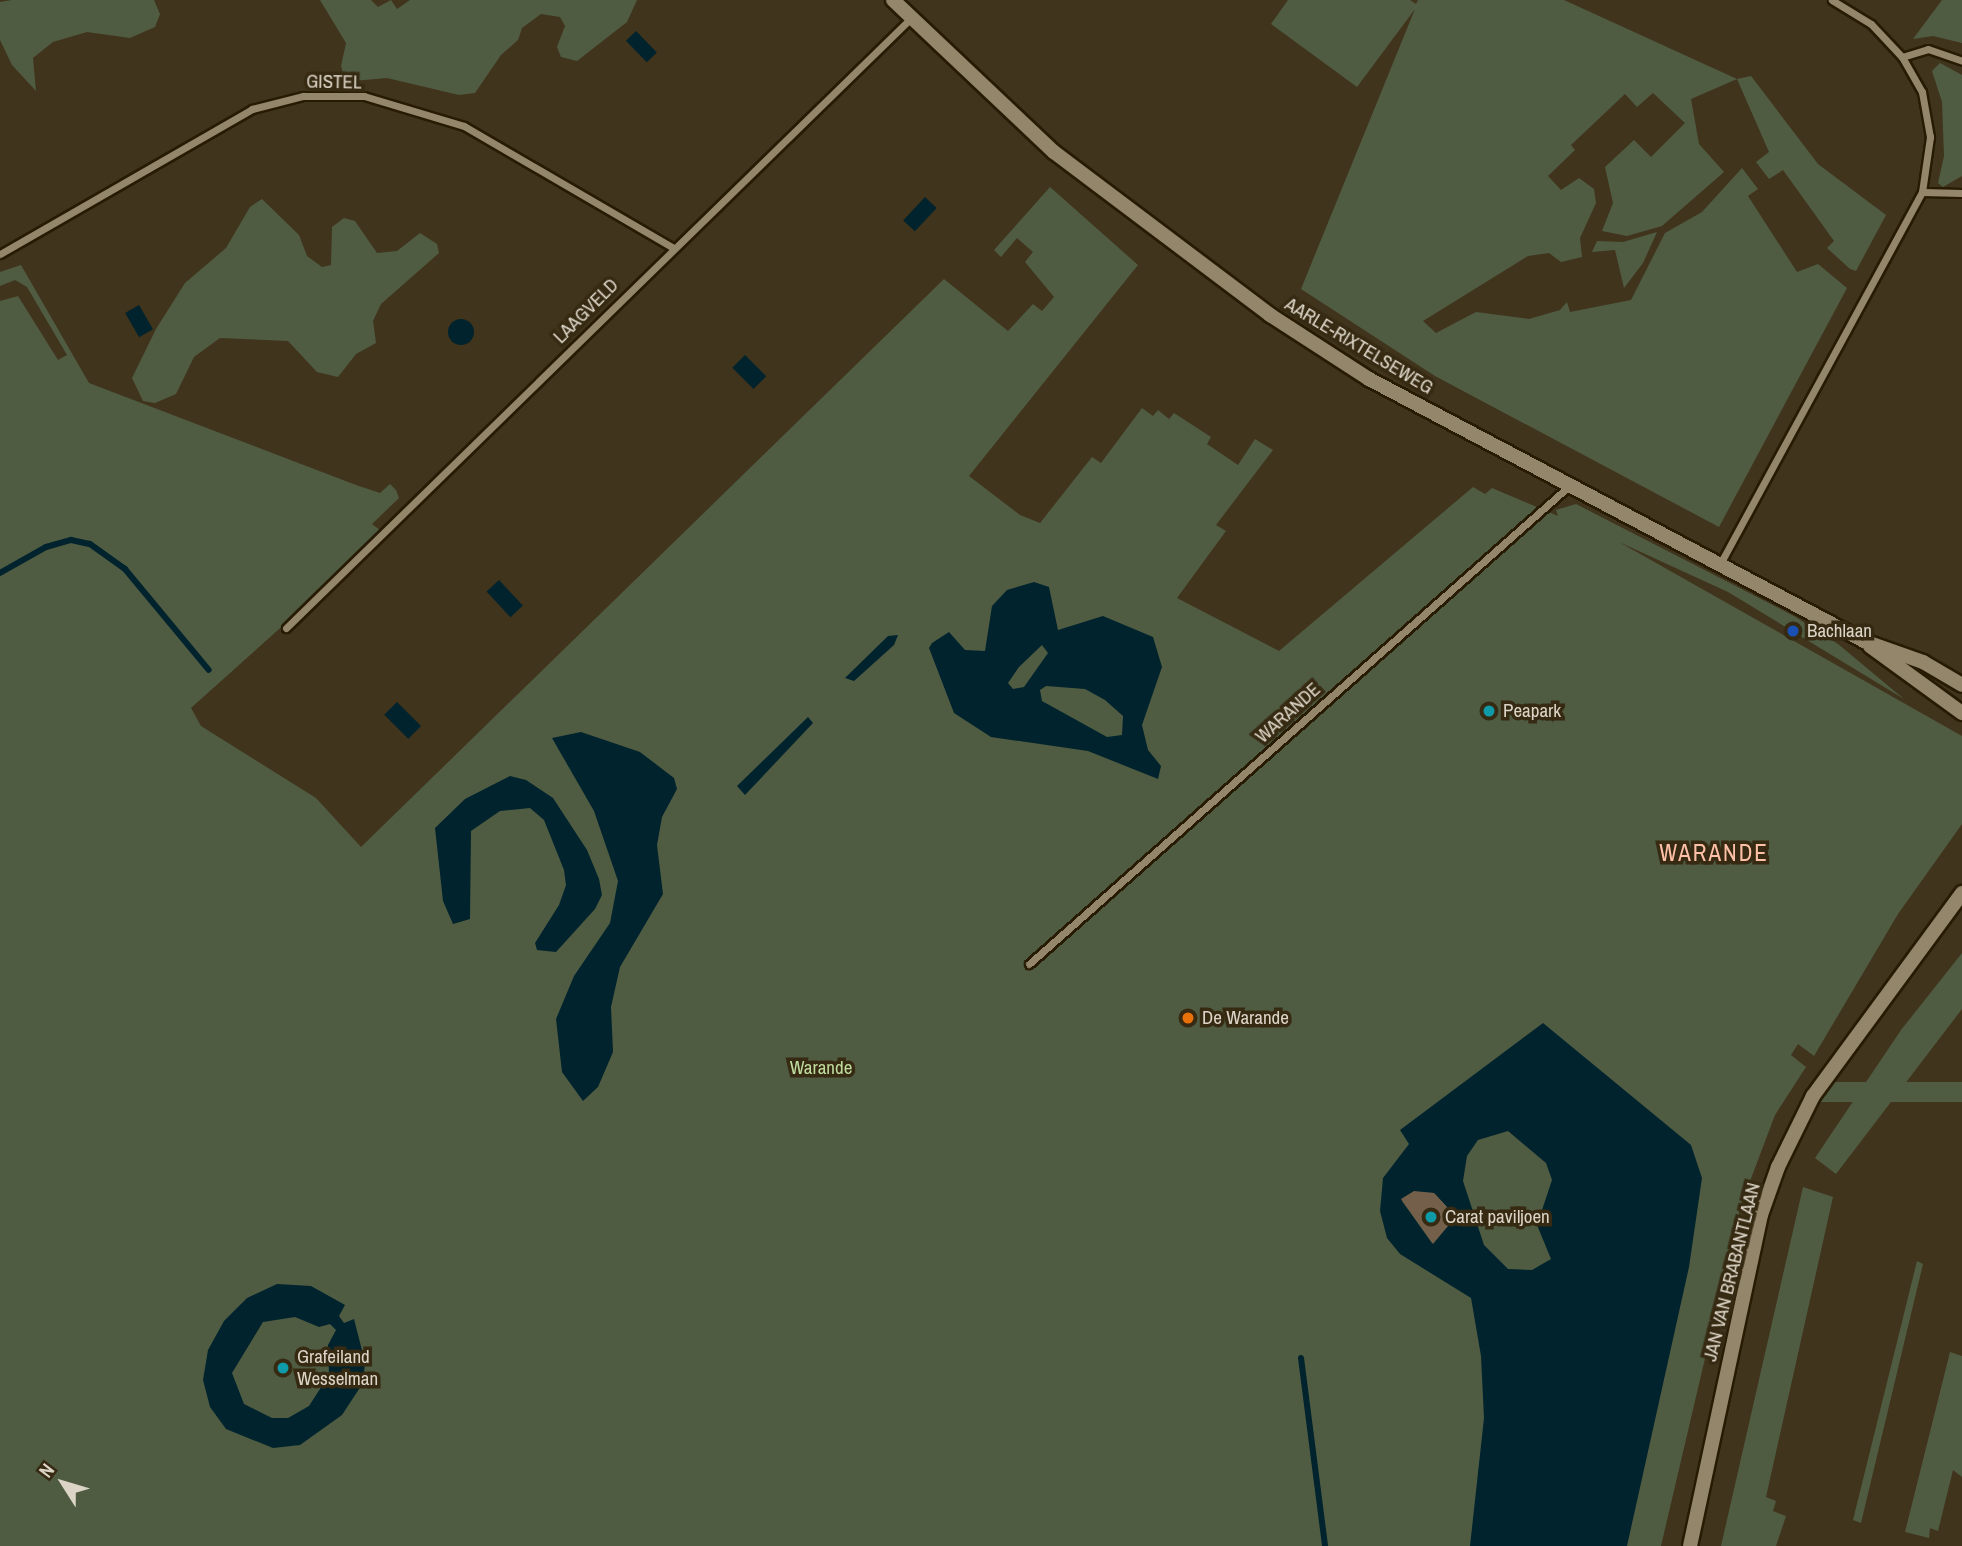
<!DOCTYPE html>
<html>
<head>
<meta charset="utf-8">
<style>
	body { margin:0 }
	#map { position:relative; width:1962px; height:1546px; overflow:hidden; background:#40341c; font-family:"Archivo Narrow",sans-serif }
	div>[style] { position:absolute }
	.green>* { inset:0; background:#4f5c42; transform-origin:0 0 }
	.water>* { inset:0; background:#00232d; transform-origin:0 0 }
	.round { border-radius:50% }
	.stream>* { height:6px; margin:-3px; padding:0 3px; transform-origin:3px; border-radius:3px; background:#00232d }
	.building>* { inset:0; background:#745f4a }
	.roads { filter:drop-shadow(2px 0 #271b04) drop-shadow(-2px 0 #271b04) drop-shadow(0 2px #271b04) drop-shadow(0 -2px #271b04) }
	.street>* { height:7px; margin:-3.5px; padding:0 3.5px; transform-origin:3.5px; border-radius:3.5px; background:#94866b }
	.secondary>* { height:14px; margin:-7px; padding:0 7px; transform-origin:7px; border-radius:7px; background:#94866b }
	.dots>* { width:19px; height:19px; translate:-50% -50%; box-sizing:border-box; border:4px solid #362a12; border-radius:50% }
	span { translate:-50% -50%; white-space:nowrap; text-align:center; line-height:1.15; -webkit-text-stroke:7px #362a12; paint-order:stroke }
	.street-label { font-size:19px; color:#dcd5c7 }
	.poi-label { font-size:19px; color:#dcd5c7 }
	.left { translate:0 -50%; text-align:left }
	.park-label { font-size:19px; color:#bfdc9f }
	.quarter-label { font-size:23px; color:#ffc0a8; letter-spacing:2px }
	.north { position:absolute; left:28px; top:1448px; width:70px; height:70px; -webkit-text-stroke:5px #362a12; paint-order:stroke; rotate:307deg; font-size:19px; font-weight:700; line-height:28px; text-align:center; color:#dcd5c7 }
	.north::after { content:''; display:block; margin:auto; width:24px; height:32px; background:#dcd5c7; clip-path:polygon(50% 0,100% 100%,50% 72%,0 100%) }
</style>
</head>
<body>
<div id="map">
	<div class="green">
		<div style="clip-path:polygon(12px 0,154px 0,160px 14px,155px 27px,130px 38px,87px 32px,53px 42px,33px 58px,36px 91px,12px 65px,0 40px,0 2px)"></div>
		<div style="clip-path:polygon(320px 0,371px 0,378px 7px,391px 0,397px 9px,410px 0,637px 0,627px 22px,577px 61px,561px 57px,557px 47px,565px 26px,560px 17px,541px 14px,522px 28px,518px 40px,501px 55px,475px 93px,459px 95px,387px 78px,353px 81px,344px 76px,341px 66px,346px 43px)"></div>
		<div style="clip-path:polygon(1288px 0,1410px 0,1416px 4px,1418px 0,1564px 0,1737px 79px,1751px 76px,1818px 164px,1886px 215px,1856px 271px,1850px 269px,1827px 248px,1834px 241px,1783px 170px,1769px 179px,1756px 162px,1769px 152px,1737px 79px,1691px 99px,1699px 144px,1724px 172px,1662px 226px,1627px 236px,1602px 231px,1613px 203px,1605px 167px,1634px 140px,1651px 157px,1685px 123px,1653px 93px,1637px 107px,1625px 94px,1571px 145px,1575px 150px,1548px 176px,1561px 190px,1579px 178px,1594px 189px,1596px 203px,1580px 238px,1582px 257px,1561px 262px,1549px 253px,1528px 256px,1423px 321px,1436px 333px,1476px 312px,1529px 319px,1560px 310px,1567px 302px,1570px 312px,1631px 300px,1665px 233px,1702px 212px,1742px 168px,1758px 189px,1748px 196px,1797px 272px,1818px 264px,1847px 288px,1719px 527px,1435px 376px,1301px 289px,1415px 9px,1357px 87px,1271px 24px)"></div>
		<div style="clip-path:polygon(1942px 0,1962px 0,1962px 43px,1933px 36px,1913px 39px)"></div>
		<div style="clip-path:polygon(1940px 63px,1962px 75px,1962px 176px,1943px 187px,1938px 183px,1944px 156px,1942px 102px,1932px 71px)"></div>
		<div style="clip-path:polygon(1050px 187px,1138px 265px,969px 476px,1020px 515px,1040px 523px,1092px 457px,1101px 463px,1142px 408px,1153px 416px,1158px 410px,1169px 419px,1174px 413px,1211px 437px,1207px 444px,1238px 465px,1255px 439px,1273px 450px,1216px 525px,1226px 531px,1177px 598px,1279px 651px,1473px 487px,1485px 494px,1492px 488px,1558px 516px,1556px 510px,1576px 504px,1794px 616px,1838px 644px,1904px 699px,1728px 592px,1619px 542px,1962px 736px,1962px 824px,1898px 914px,1814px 1056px,1798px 1044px,1791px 1055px,1806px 1067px,1775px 1115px,1741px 1205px,1661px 1546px,0 1546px,0 301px,18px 296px,58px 360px,67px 355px,27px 287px,15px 280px,0 286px,0 272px,21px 265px,89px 383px,356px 485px,380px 493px,390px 484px,396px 490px,399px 498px,372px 524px,385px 534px,191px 708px,201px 726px,316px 798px,361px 847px,944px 279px,1008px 331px,1033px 304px,1042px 311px,1054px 297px,1025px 262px,1033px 252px,1017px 238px,1001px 257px,994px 250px)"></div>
		<div style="clip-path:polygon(262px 199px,299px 235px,307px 256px,322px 267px,331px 265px,332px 227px,344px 218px,355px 221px,377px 253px,397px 251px,420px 233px,437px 244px,439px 253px,381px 304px,373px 321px,376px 343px,356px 354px,338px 377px,317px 372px,288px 341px,220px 338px,194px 357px,176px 394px,155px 403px,143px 401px,132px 378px,156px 329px,185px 283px,226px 248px,250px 207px)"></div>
		<div style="clip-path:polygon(1657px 232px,1643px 263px,1624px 288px,1615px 250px,1592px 252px,1597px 241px,1623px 242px)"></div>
		<div style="clip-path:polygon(1962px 953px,1962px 1009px,1836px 1174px,1815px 1158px,1901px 1030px)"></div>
		<div style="left:1962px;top:1082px;width:20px;height:146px;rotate:90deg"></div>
		<div style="clip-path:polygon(1803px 1187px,1833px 1197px,1766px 1497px,1776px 1501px,1773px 1511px,1786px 1516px,1776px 1546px,1721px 1546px)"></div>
		<div style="clip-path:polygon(1917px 1261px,1923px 1264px,1861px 1523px,1853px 1520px)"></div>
		<div style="clip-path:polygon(1950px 1352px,1962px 1356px,1962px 1477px,1953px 1470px,1938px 1531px,1930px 1528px,1929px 1538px,1905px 1532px)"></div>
	</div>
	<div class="water">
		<div style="left:636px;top:31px;width:30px;height:14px;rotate:46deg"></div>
		<div style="left:925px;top:197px;width:16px;height:32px;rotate:43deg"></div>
		<div style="left:139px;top:305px;width:28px;height:16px;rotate:60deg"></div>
		<div class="round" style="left:448px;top:319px;width:26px;height:26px"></div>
		<div style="left:745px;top:355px;width:30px;height:18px;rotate:45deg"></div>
		<div style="left:499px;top:580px;width:35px;height:17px;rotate:47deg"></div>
		<div style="clip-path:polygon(evenodd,1034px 582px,1049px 587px,1058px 630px,1103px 616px,1153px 637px,1162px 667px,1142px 725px,1148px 750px,1161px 766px,1158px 779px,1088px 751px,991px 737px,954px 713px,929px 648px,932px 643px,949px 632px,965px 650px,985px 651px,992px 606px,1007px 590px,1034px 582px,1042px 645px,1048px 653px,1024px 687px,1013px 689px,1008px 683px,1019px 667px,1042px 645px,1034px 582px,1046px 686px,1085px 689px,1105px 700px,1123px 716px,1122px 735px,1107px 737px,1042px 701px,1040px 690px,1046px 686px)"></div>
		<div style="clip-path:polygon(898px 635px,894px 645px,854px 681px,845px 678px,888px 636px)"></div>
		<div style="left:397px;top:702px;width:34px;height:18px;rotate:45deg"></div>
		<div style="clip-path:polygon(808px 717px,813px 723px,745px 795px,737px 786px)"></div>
		<div style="clip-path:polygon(581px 732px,640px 752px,674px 778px,677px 789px,662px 817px,657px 845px,663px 894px,620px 967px,611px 1007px,613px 1052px,598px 1087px,583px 1101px,562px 1072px,556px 1019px,574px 976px,610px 923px,618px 881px,594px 811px,552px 738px)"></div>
		<div style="clip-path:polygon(510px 776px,526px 780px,553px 798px,587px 850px,599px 879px,602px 895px,595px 909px,556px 952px,537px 950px,535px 943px,559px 905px,566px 885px,564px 870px,544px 820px,530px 808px,500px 811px,471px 831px,470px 919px,453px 924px,443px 901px,435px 828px,465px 799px)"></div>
		<div style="clip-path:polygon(evenodd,1543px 1023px,1691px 1145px,1702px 1178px,1689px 1267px,1627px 1546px,1470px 1546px,1484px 1418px,1481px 1356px,1471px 1298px,1400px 1254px,1387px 1238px,1380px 1211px,1383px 1178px,1409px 1144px,1400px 1130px,1543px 1023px,1508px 1131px,1546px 1163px,1552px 1180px,1537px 1225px,1551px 1259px,1532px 1270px,1508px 1269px,1484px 1245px,1463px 1181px,1467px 1156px,1478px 1140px,1508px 1131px,1543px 1023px,1414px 1192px,1434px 1193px,1447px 1207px,1448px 1226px,1432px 1243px,1402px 1201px,1414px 1192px)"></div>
		<div style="clip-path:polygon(evenodd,277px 1284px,311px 1286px,345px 1305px,339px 1316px,344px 1323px,354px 1319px,365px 1362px,363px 1383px,342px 1415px,300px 1445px,273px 1448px,226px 1429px,210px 1407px,203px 1380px,208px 1350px,224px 1321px,247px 1298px,277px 1284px,295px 1317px,319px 1327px,330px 1324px,336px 1330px,328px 1345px,329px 1375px,309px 1406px,288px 1418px,272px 1418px,244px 1404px,232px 1373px,263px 1322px,295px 1317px)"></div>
	</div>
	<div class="stream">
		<div style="left:0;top:573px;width:53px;rotate:-29.5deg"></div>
		<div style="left:46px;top:547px;width:26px;rotate:-16deg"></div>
		<div style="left:71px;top:540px;width:19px;rotate:12deg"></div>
		<div style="left:90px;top:544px;width:43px;rotate:35.5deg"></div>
		<div style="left:125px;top:569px;width:131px;rotate:50.3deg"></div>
		<div style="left:1301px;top:1358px;width:190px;rotate:82.7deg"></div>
	</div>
	<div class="building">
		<div style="clip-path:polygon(1414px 1191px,1434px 1193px,1447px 1207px,1448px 1226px,1433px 1244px,1401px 1199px)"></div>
	</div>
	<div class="roads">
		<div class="street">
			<div style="left:1902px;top:57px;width:27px;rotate:-17deg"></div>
			<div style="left:1928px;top:49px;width:36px;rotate:19deg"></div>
			<div style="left:1922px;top:192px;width:40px;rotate:1.4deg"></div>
			<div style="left:0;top:254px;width:291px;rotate:-29.9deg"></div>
			<div style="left:252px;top:109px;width:53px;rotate:-14.3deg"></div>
			<div style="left:303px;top:96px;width:61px"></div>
			<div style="left:364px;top:96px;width:104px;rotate:16.7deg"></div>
			<div style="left:464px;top:126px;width:241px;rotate:30.2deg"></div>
			<div style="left:1720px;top:564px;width:423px;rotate:-61.5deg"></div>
			<div style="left:1922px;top:192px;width:56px;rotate:-81.7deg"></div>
			<div style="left:1930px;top:137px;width:46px;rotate:-100.1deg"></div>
			<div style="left:1922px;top:92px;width:40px;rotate:-119.7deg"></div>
			<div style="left:1902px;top:57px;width:45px;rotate:-133.2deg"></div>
			<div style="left:1871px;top:24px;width:46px;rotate:-148.4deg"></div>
			<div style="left:286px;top:628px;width:873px;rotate:-44.3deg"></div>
			<div style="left:1029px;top:964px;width:721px;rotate:-41.51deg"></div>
		</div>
		<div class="secondary">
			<div style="left:893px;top:0;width:221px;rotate:43.4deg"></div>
			<div style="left:1054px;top:152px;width:271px;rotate:37deg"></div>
			<div style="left:1270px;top:315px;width:118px;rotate:32.9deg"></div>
			<div style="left:1369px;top:379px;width:560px;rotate:27.89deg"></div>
			<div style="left:1864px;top:641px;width:63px;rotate:19.6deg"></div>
			<div style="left:1923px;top:662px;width:45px;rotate:30.5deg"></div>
			<div style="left:1870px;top:646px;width:114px;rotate:36.1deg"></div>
			<div style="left:1690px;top:1546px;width:339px;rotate:-77.9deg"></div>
			<div style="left:1761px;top:1215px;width:51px;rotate:-70.5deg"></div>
			<div style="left:1778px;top:1167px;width:79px;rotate:-63.8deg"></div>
			<div style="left:1813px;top:1096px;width:252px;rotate:-53.7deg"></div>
		</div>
	</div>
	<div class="dots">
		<div style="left:1793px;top:631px;background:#1a4fb4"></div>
		<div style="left:1489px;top:711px;background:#0f9aa8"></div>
		<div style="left:1188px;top:1018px;background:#e8710a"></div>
		<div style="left:1431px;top:1217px;background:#0f9aa8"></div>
		<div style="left:283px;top:1368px;background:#0f9aa8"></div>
	</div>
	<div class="street-label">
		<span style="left:334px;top:82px;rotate:1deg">GISTEL</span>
		<span style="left:586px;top:311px;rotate:-45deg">LAAGVELD</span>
		<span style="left:1359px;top:346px;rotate:31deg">AARLE-RIXTELSEWEG</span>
		<span style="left:1288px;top:713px;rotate:-42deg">WARANDE</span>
		<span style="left:1732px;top:1272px;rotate:-76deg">JAN VAN BRABANTLAAN</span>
	</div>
	<div class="poi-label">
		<span class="left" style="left:1807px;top:631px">Bachlaan</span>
		<span class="left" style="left:1503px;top:711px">Peapark</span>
		<span class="left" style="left:1202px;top:1018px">De Warande</span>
		<span class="left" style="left:1445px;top:1217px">Carat paviljoen</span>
		<span class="left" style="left:297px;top:1368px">Grafeiland<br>Wesselman</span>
	</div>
	<div class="park-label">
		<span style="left:821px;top:1068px">Warande</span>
	</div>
	<div class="quarter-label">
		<span style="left:1714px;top:853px">WARANDE</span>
	</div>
	<div class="north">N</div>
</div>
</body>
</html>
